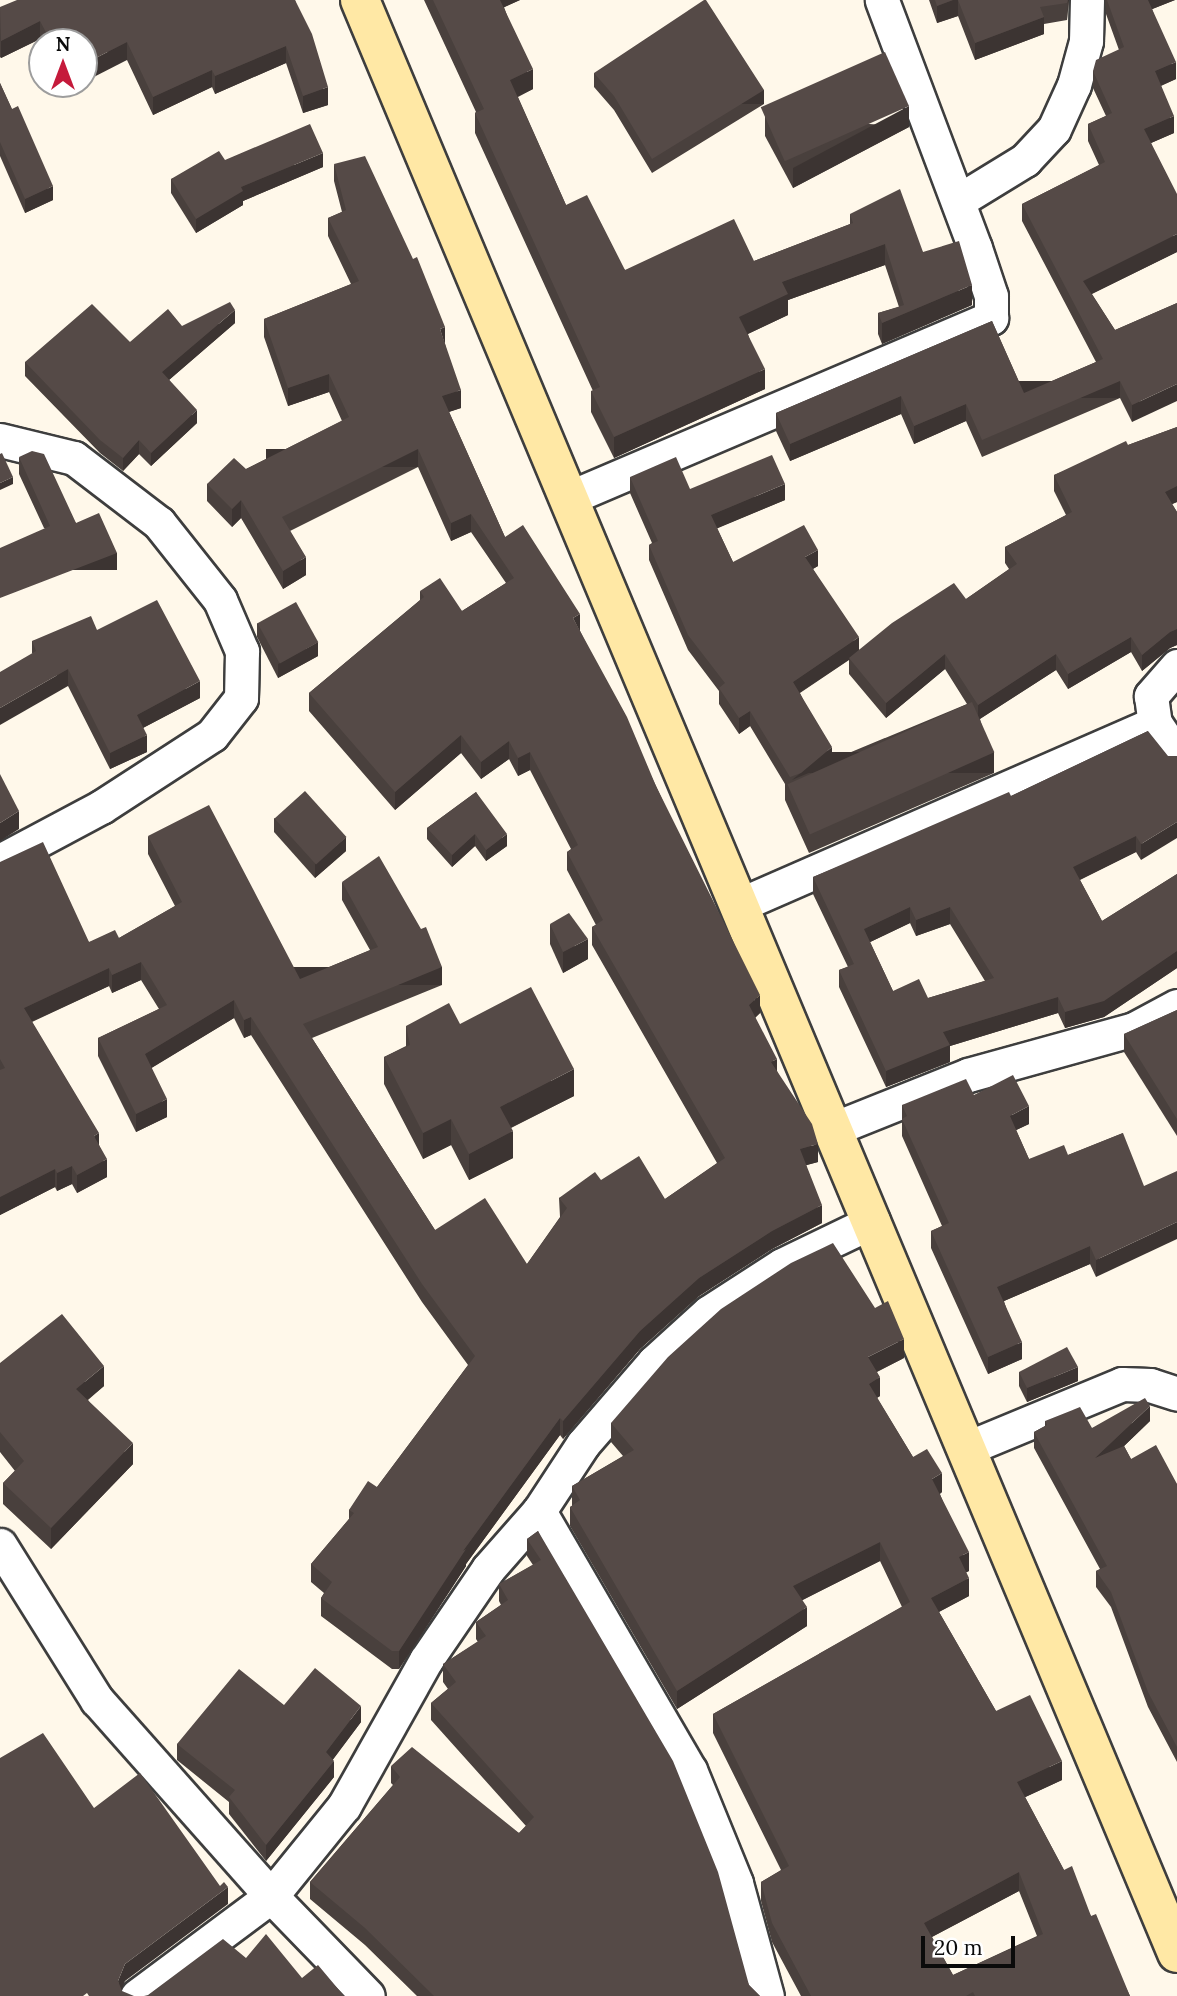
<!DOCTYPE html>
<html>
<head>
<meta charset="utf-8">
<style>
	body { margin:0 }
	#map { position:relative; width:1177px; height:1996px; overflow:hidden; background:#fff8ea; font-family:Lora,serif }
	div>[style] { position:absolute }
	.roads { filter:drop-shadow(2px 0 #3e3e3e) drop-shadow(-2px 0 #3e3e3e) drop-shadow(0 2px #3e3e3e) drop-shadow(0 -2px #3e3e3e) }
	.street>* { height:33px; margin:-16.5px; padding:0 16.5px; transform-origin:16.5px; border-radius:16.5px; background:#fff }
	.secondary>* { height:38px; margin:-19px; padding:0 19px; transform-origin:19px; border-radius:19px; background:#ffe8a5 }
	.wall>* { inset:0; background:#49403d }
	.shaded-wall>* { inset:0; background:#3c3432; transform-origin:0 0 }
	.building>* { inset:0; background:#554a47; transform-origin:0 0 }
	span { translate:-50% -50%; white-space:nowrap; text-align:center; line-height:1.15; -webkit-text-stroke:7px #fff; paint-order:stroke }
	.north { position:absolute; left:28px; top:28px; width:70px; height:70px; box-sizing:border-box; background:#fff; border:2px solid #9d9d9d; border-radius:50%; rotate:0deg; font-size:19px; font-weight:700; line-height:28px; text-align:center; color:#0b0b0b }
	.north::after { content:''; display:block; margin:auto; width:24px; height:32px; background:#c51a3b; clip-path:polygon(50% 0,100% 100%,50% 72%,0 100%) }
	.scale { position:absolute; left:921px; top:1936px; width:94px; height:32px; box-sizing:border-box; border:4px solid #0b0b0b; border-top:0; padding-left:9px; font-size:21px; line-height:24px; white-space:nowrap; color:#0b0b0b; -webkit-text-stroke:5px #fff; paint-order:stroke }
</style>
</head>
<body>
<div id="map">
	<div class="roads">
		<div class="street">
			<div style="left:958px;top:201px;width:79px;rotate:-31.5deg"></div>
			<div style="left:1025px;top:160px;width:42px;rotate:-46.9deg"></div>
			<div style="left:1054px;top:129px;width:48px;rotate:-65.6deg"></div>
			<div style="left:1074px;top:85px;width:46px;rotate:-74.7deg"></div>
			<div style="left:1086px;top:41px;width:41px;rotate:-88.6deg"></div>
			<div style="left:0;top:440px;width:76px;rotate:13.7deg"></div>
			<div style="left:74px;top:458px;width:107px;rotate:37.4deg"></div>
			<div style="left:159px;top:523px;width:98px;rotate:51.6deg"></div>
			<div style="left:220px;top:600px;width:56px;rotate:66.7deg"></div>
			<div style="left:242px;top:651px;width:47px;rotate:91.2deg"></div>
			<div style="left:241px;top:698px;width:47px;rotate:128.1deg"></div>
			<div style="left:212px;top:735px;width:132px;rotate:147deg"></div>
			<div style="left:101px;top:807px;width:115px;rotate:151.9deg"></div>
			<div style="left:571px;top:497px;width:457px;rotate:-23.1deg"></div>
			<div style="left:991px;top:318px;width:22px;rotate:-90deg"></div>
			<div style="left:991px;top:296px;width:51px;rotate:-108.4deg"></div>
			<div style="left:975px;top:248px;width:265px;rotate:-110.6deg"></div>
			<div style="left:1177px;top:666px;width:40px;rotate:131deg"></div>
			<div style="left:1151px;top:696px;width:27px;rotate:82deg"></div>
			<div style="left:1155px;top:723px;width:40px;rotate:56deg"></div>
			<div style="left:739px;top:905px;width:454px;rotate:-23.6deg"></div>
			<div style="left:833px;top:1129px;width:145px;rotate:-21.8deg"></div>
			<div style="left:968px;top:1075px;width:172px;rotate:-15.5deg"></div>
			<div style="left:1134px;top:1029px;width:49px;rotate:-28.1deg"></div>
			<div style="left:965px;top:1449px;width:170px;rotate:-22.5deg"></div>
			<div style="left:1122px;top:1384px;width:28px;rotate:2deg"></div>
			<div style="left:1150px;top:1385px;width:28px;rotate:18deg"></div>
			<div style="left:539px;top:1511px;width:300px;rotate:59.8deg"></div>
			<div style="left:690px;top:1770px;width:122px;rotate:67.8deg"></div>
			<div style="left:736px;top:1883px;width:117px;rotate:74.7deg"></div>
			<div style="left:0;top:1545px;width:183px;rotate:58deg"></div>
			<div style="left:97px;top:1700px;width:262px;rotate:48.4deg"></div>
			<div style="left:271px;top:1896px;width:139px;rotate:45.9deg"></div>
			<div style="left:137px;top:1996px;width:167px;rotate:-36.7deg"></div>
			<div style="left:271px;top:1896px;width:116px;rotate:-51deg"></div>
			<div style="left:344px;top:1806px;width:167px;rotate:-60.7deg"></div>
			<div style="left:426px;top:1660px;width:110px;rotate:-55.7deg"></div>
			<div style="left:488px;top:1569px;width:77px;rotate:-48.7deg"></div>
			<div style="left:539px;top:1511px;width:80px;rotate:-56.7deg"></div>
			<div style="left:583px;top:1444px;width:108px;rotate:-49.1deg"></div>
			<div style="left:654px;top:1362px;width:74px;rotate:-42.3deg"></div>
			<div style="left:709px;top:1312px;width:87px;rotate:-32.8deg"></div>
			<div style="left:782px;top:1265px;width:101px;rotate:-25.8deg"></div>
		</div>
		<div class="secondary">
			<div style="left:360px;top:0;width:2117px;rotate:67.3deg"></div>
		</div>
	</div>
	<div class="wall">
		<div style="clip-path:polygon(295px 0,328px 105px,303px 113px,286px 63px,215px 94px,212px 87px,153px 115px,127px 60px,84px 42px,42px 43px,40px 39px,1px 58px,0 57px,0 7px)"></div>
		<div style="clip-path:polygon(424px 0,520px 0,504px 7px,533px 89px,518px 97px,566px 205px,625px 270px,754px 261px,850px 224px,850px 214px,923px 252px,972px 305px,882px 344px,878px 334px,878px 313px,899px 307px,885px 265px,788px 300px,788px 315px,748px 334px,765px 389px,614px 458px,591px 412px,591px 391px,593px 391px,475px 133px,475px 113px,476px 112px)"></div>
		<div style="clip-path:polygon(929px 0,1069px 0,1067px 20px,1044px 24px,1044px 34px,975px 60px,958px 16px,937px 23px)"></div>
		<div style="clip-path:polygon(1105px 0,1175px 0,1152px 9px,1176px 79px,1161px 86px,1174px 133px,1151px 143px,1177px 252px,1092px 294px,1115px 330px,1177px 303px,1132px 422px,1120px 398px,982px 457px,966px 421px,914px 444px,901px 414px,790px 461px,776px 431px,776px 413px,992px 321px,1024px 393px,1096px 362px,1022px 221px,1022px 204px,1099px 165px,1088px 141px,1088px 124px,1106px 116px,1093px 88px,1093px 71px,1119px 50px,1106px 14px)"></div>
		<div style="clip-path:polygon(594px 73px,764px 104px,652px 173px,614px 110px,594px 87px)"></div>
		<div style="clip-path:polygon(0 83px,53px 200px,25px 213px,0 156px)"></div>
		<div style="clip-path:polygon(765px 116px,909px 127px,793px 188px,765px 136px)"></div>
		<div style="clip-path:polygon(225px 160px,323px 167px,243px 201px,243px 205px,196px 233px,171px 193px,171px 179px)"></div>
		<div style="clip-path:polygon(334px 164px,445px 344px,461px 408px,449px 412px,505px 537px,580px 631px,656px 786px,760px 1013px,755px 1018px,777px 1071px,818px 1162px,806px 1165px,822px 1223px,772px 1249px,699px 1296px,640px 1349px,563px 1439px,560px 1435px,466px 1564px,466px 1566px,399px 1669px,392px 1669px,321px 1616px,321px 1598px,324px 1593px,311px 1582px,311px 1564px,349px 1519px,349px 1510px,377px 1487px,468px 1365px,422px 1302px,251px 1035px,244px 1038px,234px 1018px,151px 1068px,167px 1117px,136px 1132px,98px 1056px,98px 1038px,159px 1009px,141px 980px,112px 993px,109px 986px,32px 1022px,99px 1145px,107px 1177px,77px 1193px,72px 1184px,57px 1191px,55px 1187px,0 1215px,0 862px,89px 942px,119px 938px,175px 906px,148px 854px,148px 836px,300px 979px,370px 950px,342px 900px,342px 882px,442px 985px,312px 1038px,435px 1230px,527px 1264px,560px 1217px,559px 1198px,601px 1180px,665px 1199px,717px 1163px,592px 945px,592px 927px,596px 925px,567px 870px,567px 852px,571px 849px,530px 770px,518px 776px,509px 759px,481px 779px,461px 753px,395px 810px,309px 711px,309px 693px,420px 600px,420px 591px,462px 611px,506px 583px,471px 532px,451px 541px,418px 467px,290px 531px,306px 575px,283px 589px,241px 518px,232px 527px,207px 501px,207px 484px,246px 469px,342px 421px,329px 392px,288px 406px,264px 337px,264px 319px,351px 284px,328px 236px,328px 218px,342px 212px,334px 181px)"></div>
		<div style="clip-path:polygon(235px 323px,169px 380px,197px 423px,151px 466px,139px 454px,123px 471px,100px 453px,25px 376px,25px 362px,130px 342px,182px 326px)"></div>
		<div style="clip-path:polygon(evenodd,1177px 427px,1177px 502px,1172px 504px,1177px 512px,1177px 645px,1170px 648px,1142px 671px,1131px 652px,1068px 689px,1056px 670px,980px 719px,994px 773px,809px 853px,785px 800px,785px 784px,750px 726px,739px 734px,719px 704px,719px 691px,688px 650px,649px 560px,649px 545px,652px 543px,630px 493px,630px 477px,690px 489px,785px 500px,717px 528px,733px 562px,818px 566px,813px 569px,859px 650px,966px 599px,1009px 569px,1005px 563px,1005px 547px,1066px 515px,1054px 491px,1054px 475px,1128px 445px,1177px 427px,849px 660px,849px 674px,886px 718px,945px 669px,967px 704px,832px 760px,800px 693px,849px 660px)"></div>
		<div style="clip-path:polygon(19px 457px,76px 523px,117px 570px,44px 528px,19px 474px)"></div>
		<div style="clip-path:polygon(257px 623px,318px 656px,278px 678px,257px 637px)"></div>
		<div style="clip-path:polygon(97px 630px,200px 698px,143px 728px,147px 752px,110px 769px,68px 686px,32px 653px,32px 641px)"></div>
		<div style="clip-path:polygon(evenodd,1148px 731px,1141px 860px,1136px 852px,1080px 880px,1102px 921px,1177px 874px,1177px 968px,1104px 1017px,1065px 1028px,1058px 1013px,950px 1046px,950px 1062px,886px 1087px,839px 987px,839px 970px,848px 967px,813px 894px,813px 877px,1011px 796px,1148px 731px,910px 923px,916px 936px,950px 924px,985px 981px,928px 998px,893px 991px,870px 942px,910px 923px)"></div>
		<div style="clip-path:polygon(476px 792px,507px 846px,486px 861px,475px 846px,452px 867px,427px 839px,427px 828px)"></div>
		<div style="clip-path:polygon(274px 818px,346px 851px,315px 878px,274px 832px)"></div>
		<div style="clip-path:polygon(550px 924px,588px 959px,563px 973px,550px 944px)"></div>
		<div style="clip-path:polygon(1177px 1010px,1177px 1136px,1124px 1052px,1124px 1034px)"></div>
		<div style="clip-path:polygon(460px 1024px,574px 1096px,511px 1128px,513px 1158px,469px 1180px,451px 1145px,423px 1159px,384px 1084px,384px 1057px,406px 1046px,406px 1026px)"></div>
		<div style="clip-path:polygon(974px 1095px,1029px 1124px,1016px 1130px,1029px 1159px,1068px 1155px,1123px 1133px,1096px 1277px,1090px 1264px,1004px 1301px,1022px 1359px,988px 1374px,931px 1248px,931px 1231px,942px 1226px,902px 1136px,902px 1105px)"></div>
		<div style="clip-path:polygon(evenodd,904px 1358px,877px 1372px,880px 1396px,877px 1398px,913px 1457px,942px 1492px,940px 1494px,969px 1571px,966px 1572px,969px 1596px,939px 1612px,996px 1711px,1062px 1780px,1025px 1797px,1064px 1870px,1091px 1916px,1130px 1996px,801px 1996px,772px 1942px,761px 1901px,761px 1882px,781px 1870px,713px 1733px,713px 1714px,902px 1607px,880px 1561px,802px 1600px,807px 1626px,677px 1709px,570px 1526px,570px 1507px,572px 1506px,572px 1486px,623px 1456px,611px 1442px,611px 1423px,904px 1358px,1019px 1891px,1037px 1936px,953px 1975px,932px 1937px,1019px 1891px)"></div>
		<div style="clip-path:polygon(0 1363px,104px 1386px,88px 1400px,133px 1464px,51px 1549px,3px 1504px,3px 1483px,15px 1471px,0 1452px)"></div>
		<div style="clip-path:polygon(1019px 1372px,1078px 1381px,1027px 1402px,1019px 1386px)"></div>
		<div style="clip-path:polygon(1045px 1421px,1092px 1428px,1150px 1421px,1124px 1446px,1131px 1459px,1177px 1484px,1177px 1762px,1148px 1707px,1111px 1607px,1096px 1587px,1096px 1571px,1100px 1569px,1034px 1448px,1034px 1432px,1045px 1426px)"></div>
		<div style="clip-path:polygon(538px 1531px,749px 1985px,760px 1996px,417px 1996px,365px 1945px,310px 1899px,310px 1882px,393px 1785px,391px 1783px,391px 1766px,519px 1833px,526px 1826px,431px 1720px,431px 1703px,448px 1689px,443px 1682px,443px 1664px,478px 1642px,476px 1639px,476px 1622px,501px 1605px,499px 1601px,499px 1584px,533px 1565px,527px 1556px,527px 1539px)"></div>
		<div style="clip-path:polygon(284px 1705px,361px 1722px,333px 1759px,334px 1777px,266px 1861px,229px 1814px,229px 1802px,177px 1760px,177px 1744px)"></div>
	</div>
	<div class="shaded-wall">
		<div style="clip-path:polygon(496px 0,520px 0,496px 11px)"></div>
		<div style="clip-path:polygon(953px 0,958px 0,958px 16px,937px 23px,937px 6px)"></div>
		<div style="clip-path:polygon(1068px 0,1069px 0,1067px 20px)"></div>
		<div style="clip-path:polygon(1145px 0,1175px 0,1145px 12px)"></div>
		<div style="clip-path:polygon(1044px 17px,1044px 34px,975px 60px,975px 43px)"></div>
		<div style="clip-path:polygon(40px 21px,40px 39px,1px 58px,1px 41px)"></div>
		<div style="clip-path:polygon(127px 42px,127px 60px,84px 82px,84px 64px)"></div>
		<div style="clip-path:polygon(286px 46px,286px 63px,215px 94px,215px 76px)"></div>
		<div style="clip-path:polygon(1176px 62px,1176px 79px,1155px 88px,1155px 71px)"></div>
		<div style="clip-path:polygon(533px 69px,533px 89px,510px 100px,510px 80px)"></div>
		<div style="clip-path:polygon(212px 70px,212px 87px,153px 115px,153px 97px)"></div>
		<div style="clip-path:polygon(67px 84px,80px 84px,67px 90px)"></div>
		<div style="clip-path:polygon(328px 87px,328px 105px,303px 113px,303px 96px)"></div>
		<div style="left:764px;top:90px;width:14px;height:132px;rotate:90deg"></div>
		<div style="clip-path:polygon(909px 106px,909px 127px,793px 188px,793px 168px)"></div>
		<div style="clip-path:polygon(1174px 116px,1174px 133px,1144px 146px,1144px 129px)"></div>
		<div style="clip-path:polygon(323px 153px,323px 167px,243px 201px,243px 205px,196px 233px,196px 219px,241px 187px)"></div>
		<div style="clip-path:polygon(53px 186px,53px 200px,25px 213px,25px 199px)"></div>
		<div style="clip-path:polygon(1177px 234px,1177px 252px,1083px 298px,1083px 281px)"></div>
		<div style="clip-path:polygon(885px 244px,885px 265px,788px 300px,788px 315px,739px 338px,739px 317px,782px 282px)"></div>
		<div style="clip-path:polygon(972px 285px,972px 305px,882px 344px,882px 323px)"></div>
		<div style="clip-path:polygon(235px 310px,235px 323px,162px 386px,162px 372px)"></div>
		<div style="clip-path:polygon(445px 327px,445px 345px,440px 329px)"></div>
		<div style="clip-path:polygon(765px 369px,765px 389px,614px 458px,614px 437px)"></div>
		<div style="clip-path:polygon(329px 374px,329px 392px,288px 406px,288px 388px)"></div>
		<div style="left:1120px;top:381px;width:17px;height:150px;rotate:90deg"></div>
		<div style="clip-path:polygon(1177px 384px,1177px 401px,1132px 422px,1132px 405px)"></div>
		<div style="clip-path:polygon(461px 390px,461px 408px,442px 414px,442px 396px)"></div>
		<div style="clip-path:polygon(901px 396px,901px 414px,790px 461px,790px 444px)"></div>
		<div style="clip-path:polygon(966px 404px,966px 421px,914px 444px,914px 426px)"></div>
		<div style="clip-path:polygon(197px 410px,197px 423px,151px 466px,151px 453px)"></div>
		<div style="clip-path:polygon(139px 440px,139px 454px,123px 471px,123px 458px)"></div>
		<div style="left:418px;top:449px;width:18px;height:152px;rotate:90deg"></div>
		<div style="clip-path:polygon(13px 477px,13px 484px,0 490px,0 483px)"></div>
		<div style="clip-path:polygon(785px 484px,785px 500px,711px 531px,711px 515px)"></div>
		<div style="clip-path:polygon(1177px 486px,1177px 502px,1165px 507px,1165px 492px)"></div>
		<div style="clip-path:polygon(241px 500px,241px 518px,232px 527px,232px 509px)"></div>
		<div style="clip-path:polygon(471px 514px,471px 532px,451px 541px,451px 523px)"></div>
		<div style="clip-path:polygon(818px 550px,818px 566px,805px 573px,805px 557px)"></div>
		<div style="left:117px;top:553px;width:17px;height:125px;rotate:90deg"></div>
		<div style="clip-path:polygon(306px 557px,306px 575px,283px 589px,283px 571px)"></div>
		<div style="clip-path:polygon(580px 614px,580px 632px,573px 618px)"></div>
		<div style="clip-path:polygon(1177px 629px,1177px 645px,1170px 648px,1142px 671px,1142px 655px,1170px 632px)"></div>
		<div style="clip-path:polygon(859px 637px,859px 653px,793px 697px,793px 682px)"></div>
		<div style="clip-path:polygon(1131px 637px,1131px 652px,1068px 689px,1068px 674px)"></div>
		<div style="clip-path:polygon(318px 642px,318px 656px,278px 678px,278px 664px)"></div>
		<div style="clip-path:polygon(945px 654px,945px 669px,886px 718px,886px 703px)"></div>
		<div style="clip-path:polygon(1056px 654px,1056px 670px,978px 720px,978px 705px)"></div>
		<div style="clip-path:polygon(68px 669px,68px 686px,0 725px,0 708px)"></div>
		<div style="clip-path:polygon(200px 681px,200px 698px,137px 731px,137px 715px)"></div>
		<div style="clip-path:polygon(750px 711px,750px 726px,739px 734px,739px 718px)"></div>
		<div style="clip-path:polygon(147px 735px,147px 752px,110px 769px,110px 753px)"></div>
		<div style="clip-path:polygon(461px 735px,461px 753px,395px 810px,395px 792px)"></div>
		<div style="clip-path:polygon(509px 741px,509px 759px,481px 779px,481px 762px)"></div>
		<div style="clip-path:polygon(832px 747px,832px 763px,792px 780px)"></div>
		<div style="clip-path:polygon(530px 752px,530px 770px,518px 776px,518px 758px)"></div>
		<div style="left:994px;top:752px;width:21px;height:202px;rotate:90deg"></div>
		<div style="clip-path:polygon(19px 811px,19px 829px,0 841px,0 823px)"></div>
		<div style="clip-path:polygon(1177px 822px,1177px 838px,1141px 860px,1141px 844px)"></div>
		<div style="clip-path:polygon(475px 834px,475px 846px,452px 867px,452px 855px)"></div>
		<div style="clip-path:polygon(507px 834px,507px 846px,486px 861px,486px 850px)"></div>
		<div style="clip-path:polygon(1136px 836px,1136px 852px,1073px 883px,1073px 867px)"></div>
		<div style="clip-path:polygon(346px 837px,346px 851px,315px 878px,315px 864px)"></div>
		<div style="clip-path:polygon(910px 907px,910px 923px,864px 945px,864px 929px)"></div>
		<div style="clip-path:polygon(950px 907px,950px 924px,916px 936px,916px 920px)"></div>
		<div style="clip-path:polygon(588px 939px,588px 959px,563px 973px,563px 952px)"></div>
		<div style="clip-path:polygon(1177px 951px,1177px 968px,1104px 1017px,1065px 1028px,1065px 1012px)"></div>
		<div style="clip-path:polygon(141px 962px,141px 980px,112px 993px,112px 975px)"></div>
		<div style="left:442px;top:967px;width:18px;height:150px;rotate:90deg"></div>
		<div style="clip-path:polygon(109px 968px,109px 986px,24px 1025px,24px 1008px)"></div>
		<div style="clip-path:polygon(760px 995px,760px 1013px,749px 1023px,749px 1005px)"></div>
		<div style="clip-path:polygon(1058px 997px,1058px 1013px,950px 1046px,950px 1062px,886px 1087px,886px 1071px,943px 1032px)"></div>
		<div style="clip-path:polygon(234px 1000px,234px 1018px,145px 1072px,145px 1054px)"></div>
		<div style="clip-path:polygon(251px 1017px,251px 1035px,244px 1038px,244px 1020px)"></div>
		<div style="clip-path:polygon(777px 1059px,777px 1077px,771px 1062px)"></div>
		<div style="clip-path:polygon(574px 1069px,574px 1096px,500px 1133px,500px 1107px)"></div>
		<div style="clip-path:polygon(167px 1099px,167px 1117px,136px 1132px,136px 1114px)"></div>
		<div style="clip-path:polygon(1029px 1106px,1029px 1124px,1010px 1133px,1010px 1116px)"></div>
		<div style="clip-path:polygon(451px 1119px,451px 1145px,423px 1159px,423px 1133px)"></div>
		<div style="clip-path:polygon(513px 1131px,513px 1158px,469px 1180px,469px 1154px)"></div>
		<div style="clip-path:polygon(99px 1133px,99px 1151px,94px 1136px)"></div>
		<div style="clip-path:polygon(818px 1144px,818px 1162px,800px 1167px,800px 1149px)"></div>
		<div style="clip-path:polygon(107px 1159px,107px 1177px,77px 1193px,77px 1175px)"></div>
		<div style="clip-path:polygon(72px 1166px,72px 1184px,57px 1191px,57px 1173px)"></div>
		<div style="clip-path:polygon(55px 1169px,55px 1187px,0 1215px,0 1197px)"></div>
		<div style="clip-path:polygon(822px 1205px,822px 1223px,772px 1249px,699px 1296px,640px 1349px,563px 1439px,563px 1421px,640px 1331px,699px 1278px,772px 1231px)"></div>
		<div style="clip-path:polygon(1177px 1222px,1177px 1239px,1096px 1277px,1096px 1260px)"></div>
		<div style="clip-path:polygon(1090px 1246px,1090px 1264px,997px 1304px,997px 1287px)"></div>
		<div style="clip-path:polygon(904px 1339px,904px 1358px,868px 1376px,868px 1357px)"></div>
		<div style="clip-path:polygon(1022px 1342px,1022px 1359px,988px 1374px,988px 1357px)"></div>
		<div style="clip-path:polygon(104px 1366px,104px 1386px,76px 1409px,76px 1389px)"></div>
		<div style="clip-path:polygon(1078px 1367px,1078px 1381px,1027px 1402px,1027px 1388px)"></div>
		<div style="clip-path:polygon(880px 1377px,880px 1396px,869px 1402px,869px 1384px)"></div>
		<div style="clip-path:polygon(1150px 1406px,1150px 1421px,1095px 1474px,1095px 1458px)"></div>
		<div style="clip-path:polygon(560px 1418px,560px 1435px,466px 1564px,466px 1566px,399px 1669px,399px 1651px,463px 1551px)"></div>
		<div style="clip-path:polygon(133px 1443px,133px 1464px,51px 1549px,51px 1528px)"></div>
		<div style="clip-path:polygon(942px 1473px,942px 1492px,932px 1498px,932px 1479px)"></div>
		<div style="clip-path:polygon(880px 1542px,880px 1561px,793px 1605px,793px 1586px)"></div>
		<div style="clip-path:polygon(969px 1552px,969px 1571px,959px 1576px,959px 1557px)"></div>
		<div style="clip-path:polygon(969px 1578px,969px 1596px,931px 1616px,931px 1598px)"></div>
		<div style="clip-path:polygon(807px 1607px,807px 1626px,677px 1709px,677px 1691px)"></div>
		<div style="clip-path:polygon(361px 1706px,361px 1722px,326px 1769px,326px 1752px)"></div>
		<div style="clip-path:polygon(334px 1761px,334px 1777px,266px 1861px,266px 1845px)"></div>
		<div style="clip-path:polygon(1062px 1761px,1062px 1780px,1017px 1801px,1017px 1782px)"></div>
		<div style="clip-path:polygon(1019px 1872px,1019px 1891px,924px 1941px,924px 1923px)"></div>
		<div style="clip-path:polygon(228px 1887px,228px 1904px,125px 1981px,119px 1996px,118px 1981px,125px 1964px)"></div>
	</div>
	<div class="building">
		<div style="clip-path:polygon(17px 0,295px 0,312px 34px,328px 87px,303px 96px,286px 46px,215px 76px,212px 70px,153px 97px,127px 42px,84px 64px,84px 42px,51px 42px,40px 21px,1px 41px,0 7px)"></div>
		<div style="clip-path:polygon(433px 0,500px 0,533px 69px,510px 80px,566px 205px,587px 195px,625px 270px,734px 219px,754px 261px,853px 223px,850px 214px,900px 189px,923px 252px,959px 241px,972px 285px,882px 323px,878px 313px,904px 305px,885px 244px,782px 282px,788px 294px,739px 317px,765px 369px,614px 437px,591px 391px,600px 387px,475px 113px,484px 109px)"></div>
		<div style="clip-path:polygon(704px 0,706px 0,764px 90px,652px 159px,614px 96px,594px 73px)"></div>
		<div style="clip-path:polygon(935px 0,953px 0,937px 6px)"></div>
		<div style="clip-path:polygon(958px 0,1068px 0,1067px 3px,1040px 7px,1044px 17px,975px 43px)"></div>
		<div style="clip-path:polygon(1107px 0,1148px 0,1176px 62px,1155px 71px,1174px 116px,1144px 129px,1177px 194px,1177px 234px,1083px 281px,1115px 330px,1177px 303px,1177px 384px,1132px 405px,1120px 381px,982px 440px,966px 404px,914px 426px,901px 396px,790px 444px,776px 413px,992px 321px,1024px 393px,1103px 359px,1022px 204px,1105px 162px,1088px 124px,1112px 113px,1093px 71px,1096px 60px,1124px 47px)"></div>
		<div style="left:885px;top:52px;width:59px;height:136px;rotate:66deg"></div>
		<div style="clip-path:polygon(0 83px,12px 109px,18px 106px,53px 186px,25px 199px,0 142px)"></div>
		<div style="clip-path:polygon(310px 124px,323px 153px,241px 187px,243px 191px,196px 219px,171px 179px,219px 151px,225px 160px)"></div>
		<div style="clip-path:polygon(365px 156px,413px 259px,417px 257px,445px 327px,440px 329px,461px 390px,442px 396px,505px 537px,523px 525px,580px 614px,573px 618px,627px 717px,656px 786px,760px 995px,749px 1005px,777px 1059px,771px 1062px,812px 1124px,818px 1144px,800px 1149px,822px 1205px,772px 1231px,699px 1278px,640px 1331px,563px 1421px,560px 1418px,463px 1551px,466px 1549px,399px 1651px,392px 1651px,321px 1598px,332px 1582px,311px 1564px,354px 1513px,349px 1510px,368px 1481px,377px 1487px,475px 1356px,422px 1284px,251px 1017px,244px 1020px,234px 1000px,145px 1054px,167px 1099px,136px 1114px,98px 1038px,167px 1005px,141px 962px,112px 975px,109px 968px,24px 1008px,99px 1133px,94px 1136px,107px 1159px,77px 1175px,72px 1166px,57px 1173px,55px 1169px,0 1197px,0 1070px,5px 1068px,0 1059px,0 862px,43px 842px,89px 942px,115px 930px,119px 938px,182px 902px,148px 836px,209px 805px,300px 979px,378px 947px,342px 882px,379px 856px,421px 929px,426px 927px,442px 967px,303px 1024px,435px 1230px,485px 1198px,527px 1264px,567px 1208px,559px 1198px,595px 1172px,601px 1180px,639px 1156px,665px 1199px,725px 1158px,592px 927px,603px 920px,567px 852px,578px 845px,530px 752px,518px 758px,509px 741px,481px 762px,461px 735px,395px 792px,309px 693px,424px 597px,420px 591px,440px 578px,462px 611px,514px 578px,471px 514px,451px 523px,418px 449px,282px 517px,306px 557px,283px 571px,241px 500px,232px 509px,207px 484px,234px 458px,246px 469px,349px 417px,329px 374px,288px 388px,264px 319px,359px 281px,328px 218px,346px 210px,334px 164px)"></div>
		<div style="clip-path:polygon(230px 302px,235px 310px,162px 372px,197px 410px,151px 453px,139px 440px,123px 458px,100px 440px,25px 362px,92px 304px,130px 342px,168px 309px,182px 326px)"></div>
		<div style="clip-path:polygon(1177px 427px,1177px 486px,1165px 492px,1177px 512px,1177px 629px,1170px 632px,1142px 655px,1131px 637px,1068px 674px,1056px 654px,978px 705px,945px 654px,886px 703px,849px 658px,892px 623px,954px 583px,966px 599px,1017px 564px,1005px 547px,1072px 512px,1054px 475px,1126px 441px,1128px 445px)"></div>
		<div style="clip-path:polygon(32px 451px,44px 454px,76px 523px,99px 513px,117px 553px,0 598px,0 548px,50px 526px,19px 457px)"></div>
		<div style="clip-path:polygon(2px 453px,13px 477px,0 483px,0 454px)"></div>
		<div style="clip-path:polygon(772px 455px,785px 484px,711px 515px,733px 562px,804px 525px,818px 550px,805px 557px,859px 637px,793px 682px,832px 747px,801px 773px,790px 777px,750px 711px,739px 718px,719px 688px,725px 683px,688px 635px,649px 545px,658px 541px,630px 477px,676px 457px,690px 489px)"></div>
		<div style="clip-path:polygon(157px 600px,200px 681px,137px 715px,147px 735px,110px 753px,68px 669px,0 708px,0 672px,36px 651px,32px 641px,91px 616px,97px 630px)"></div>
		<div style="left:296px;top:602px;width:46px;height:44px;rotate:61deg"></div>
		<div style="left:972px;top:702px;width:55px;height:202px;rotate:66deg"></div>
		<div style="clip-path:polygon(evenodd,1148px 731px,1168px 756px,1177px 756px,1177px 822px,1141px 844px,1136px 836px,1073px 867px,1102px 921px,1177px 874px,1177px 951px,1104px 1001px,1065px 1012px,1058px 997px,943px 1032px,950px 1045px,886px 1071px,839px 970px,854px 964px,813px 877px,1009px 792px,1011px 796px,1148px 731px,910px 907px,916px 920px,950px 907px,994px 978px,928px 998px,919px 979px,893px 991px,864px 929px,910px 907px)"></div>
		<div style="clip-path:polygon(0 774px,19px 811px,0 823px)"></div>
		<div style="left:305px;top:791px;width:62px;height:41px;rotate:48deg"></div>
		<div style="clip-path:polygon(476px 792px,507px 834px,486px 850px,475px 834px,452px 855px,427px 828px)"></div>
		<div style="clip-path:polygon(569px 913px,588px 939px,563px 952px,550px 924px)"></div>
		<div style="clip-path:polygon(531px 987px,574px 1069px,500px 1107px,513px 1131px,469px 1154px,451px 1119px,423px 1133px,384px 1057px,410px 1045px,406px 1026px,449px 1003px,460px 1024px)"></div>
		<div style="clip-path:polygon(1177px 1010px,1177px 1119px,1124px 1034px)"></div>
		<div style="clip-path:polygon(1013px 1075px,1029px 1106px,1010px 1116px,1029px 1159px,1064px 1145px,1068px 1155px,1123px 1133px,1144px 1186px,1177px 1171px,1177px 1222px,1096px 1260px,1090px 1246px,997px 1287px,1022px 1342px,988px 1357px,931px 1231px,949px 1223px,902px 1119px,907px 1116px,902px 1105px,966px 1079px,974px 1095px)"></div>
		<div style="clip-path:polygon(evenodd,833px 1243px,875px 1308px,888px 1301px,904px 1339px,868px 1357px,880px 1377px,869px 1384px,913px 1457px,927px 1449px,942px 1473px,932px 1479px,969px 1552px,959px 1557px,969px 1578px,931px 1598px,996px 1711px,1030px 1695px,1062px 1761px,1017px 1782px,1064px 1870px,1072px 1866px,1091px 1916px,1096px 1914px,1130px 1996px,975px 1996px,973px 1992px,966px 1996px,811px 1996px,772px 1923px,761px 1882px,789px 1866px,713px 1714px,910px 1602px,880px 1542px,793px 1586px,807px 1607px,677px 1691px,570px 1507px,580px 1500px,572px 1486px,634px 1450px,611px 1423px,668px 1357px,721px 1309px,791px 1263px,833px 1243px,1019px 1872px,1043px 1934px,953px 1975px,924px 1923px,1019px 1872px)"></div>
		<div style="clip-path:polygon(62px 1314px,104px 1366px,76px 1389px,133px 1443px,51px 1528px,3px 1483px,24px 1461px,0 1432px,0 1363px)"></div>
		<div style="clip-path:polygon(1067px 1347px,1078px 1367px,1027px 1388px,1019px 1372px)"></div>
		<div style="clip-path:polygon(1145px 1398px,1150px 1406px,1095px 1458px,1124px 1446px,1131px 1459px,1156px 1445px,1177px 1484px,1177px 1747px,1148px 1692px,1111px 1592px,1096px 1571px,1107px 1566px,1034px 1432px,1047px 1425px,1045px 1421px,1080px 1407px,1092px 1428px)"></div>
		<div style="clip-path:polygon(538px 1531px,673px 1761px,718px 1872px,749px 1985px,760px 1996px,434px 1996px,365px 1928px,310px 1882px,400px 1777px,391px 1766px,412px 1747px,519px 1833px,534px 1817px,431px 1703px,456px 1682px,443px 1664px,486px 1636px,476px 1622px,508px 1600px,499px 1584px,541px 1560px,527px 1539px)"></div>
		<div style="clip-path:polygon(315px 1668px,361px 1706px,326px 1752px,334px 1761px,266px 1845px,229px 1797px,235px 1790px,177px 1744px,239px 1669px,284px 1705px)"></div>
		<div style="clip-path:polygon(43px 1733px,94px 1808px,140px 1773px,220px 1886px,224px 1882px,228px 1887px,125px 1964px,118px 1981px,122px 1991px,134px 1996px,89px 1996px,87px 1993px,83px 1996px,0 1996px,0 1758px)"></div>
		<div style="clip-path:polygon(266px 1934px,302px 1978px,318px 1965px,344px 1996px,144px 1996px,148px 1995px,223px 1939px,246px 1958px)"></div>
	</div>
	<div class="north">N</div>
	<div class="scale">20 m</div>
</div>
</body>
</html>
